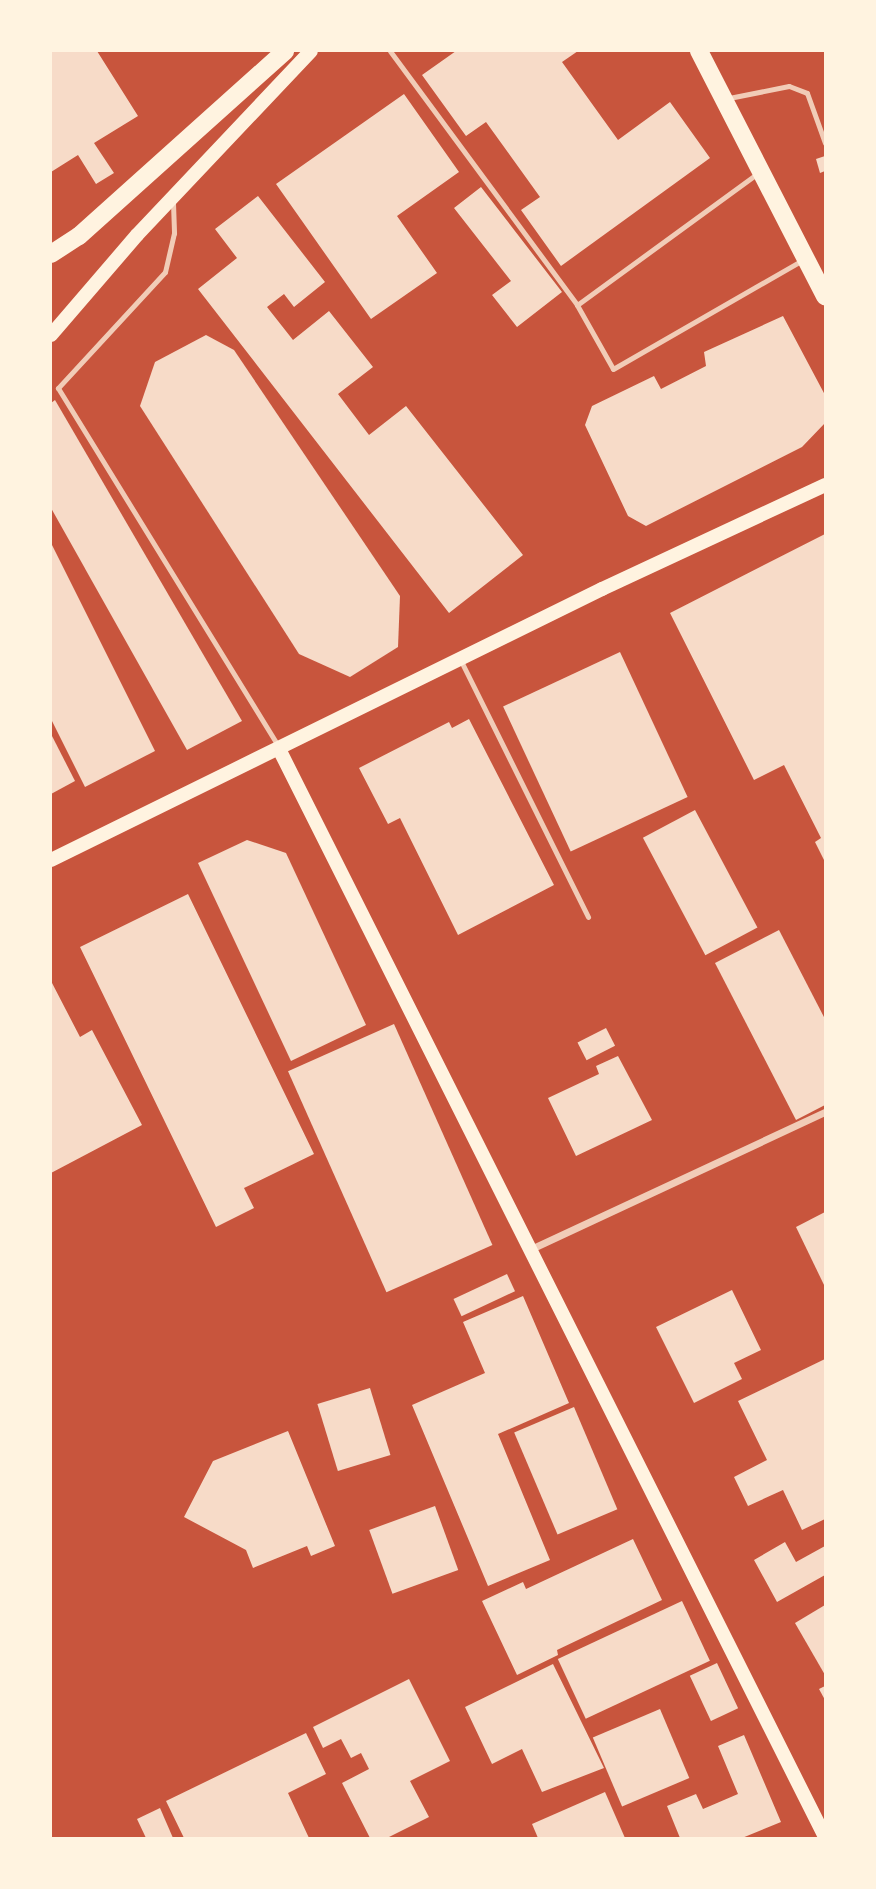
<!DOCTYPE html>
<html>
<head>
<meta charset="utf-8">
<style>
	body { margin:0 }
	#map { position:relative; width:876px; height:1889px; overflow:hidden; background:#c8553d; font-family:Helvetica,sans-serif }
	div>[style] { position:absolute }
	.building>* { inset:0; background:#f7dbc8; transform-origin:0 0 }
	.service>* { height:5px; margin:-2.5px; padding:0 2.5px; transform-origin:2.5px; border-radius:2.5px; background:#f1ccb7 }
	.minor>* { height:7px; margin:-3.5px; padding:0 3.5px; transform-origin:3.5px; border-radius:3.5px; background:#f1ccb7 }
	.secondary>* { height:14px; margin:-7px; padding:0 7px; transform-origin:7px; border-radius:7px; background:#fff3e0 }
	.primary>* { height:18px; margin:-9px; padding:0 9px; transform-origin:9px; border-radius:9px; background:#fff3e0 }
	span { translate:-50% -50%; white-space:nowrap; text-align:center; line-height:1.15; -webkit-text-stroke:5px #fff3e0; paint-order:stroke }
	.frame { position:absolute; inset:0; border:52px solid #fff3e0; pointer-events:none }
</style>
</head>
<body>
<div id="map">
	<div class="building">
		<div style="clip-path:polygon(51px 51px,97px 51px,138px 116px,94px 143px,114px 173px,96px 184px,78px 155px,51px 172px)"></div>
		<div style="clip-path:polygon(456px 51px,578px 51px,562px 62px,618px 140px,670px 102px,710px 158px,561px 266px,521px 210px,540px 197px,486px 122px,466px 136px,422px 75px)"></div>
		<div style="clip-path:polygon(404px 94px,459px 172px,397px 216px,437px 273px,371px 319px,276px 184px)"></div>
		<div style="clip-path:polygon(825px 156px,825px 171px,820px 173px,816px 159px)"></div>
		<div style="clip-path:polygon(481px 187px,562px 292px,517px 327px,492px 295px,511px 281px,454px 208px)"></div>
		<div style="clip-path:polygon(258px 196px,325px 282px,294px 307px,284px 294px,267px 307px,293px 340px,329px 311px,373px 367px,338px 394px,369px 435px,406px 406px,523px 555px,449px 613px,198px 289px,237px 258px,215px 229px)"></div>
		<div style="clip-path:polygon(783px 316px,825px 395px,825px 423px,802px 447px,646px 526px,628px 516px,585px 425px,592px 406px,654px 376px,661px 389px,706px 366px,704px 352px)"></div>
		<div style="clip-path:polygon(206px 335px,234px 350px,400px 596px,398px 647px,350px 677px,299px 654px,140px 406px,155px 362px)"></div>
		<div style="clip-path:polygon(55px 400px,242px 721px,187px 750px,51px 508px,51px 403px)"></div>
		<div style="clip-path:polygon(825px 534px,825px 862px,815px 842px,821px 838px,784px 765px,754px 780px,670px 613px)"></div>
		<div style="clip-path:polygon(51px 543px,155px 751px,85px 787px,51px 719px)"></div>
		<div style="left:620px;top:652px;width:160px;height:129px;rotate:65deg"></div>
		<div style="clip-path:polygon(469px 719px,554px 885px,458px 935px,400px 818px,388px 824px,359px 768px,449px 722px,452px 728px)"></div>
		<div style="clip-path:polygon(51px 734px,75px 781px,51px 794px)"></div>
		<div style="left:695px;top:810px;width:133px;height:59px;rotate:62deg"></div>
		<div style="clip-path:polygon(247px 840px,286px 853px,366px 1025px,291px 1061px,198px 863px)"></div>
		<div style="clip-path:polygon(188px 894px,314px 1154px,244px 1188px,254px 1208px,216px 1227px,80px 947px)"></div>
		<div style="clip-path:polygon(779px 930px,825px 1019px,825px 1105px,796px 1120px,715px 963px)"></div>
		<div style="clip-path:polygon(51px 981px,80px 1037px,92px 1030px,142px 1125px,51px 1173px)"></div>
		<div style="left:394px;top:1024px;width:242px;height:116px;rotate:66deg"></div>
		<div style="left:606px;top:1028px;width:20px;height:32px;rotate:63deg"></div>
		<div style="clip-path:polygon(618px 1056px,652px 1120px,576px 1156px,548px 1098px,599px 1074px,596px 1066px)"></div>
		<div style="clip-path:polygon(825px 1212px,825px 1287px,796px 1227px)"></div>
		<div style="left:507px;top:1274px;width:19px;height:59px;rotate:65deg"></div>
		<div style="clip-path:polygon(732px 1290px,761px 1350px,734px 1363px,742px 1379px,694px 1403px,656px 1327px)"></div>
		<div style="clip-path:polygon(523px 1296px,569px 1403px,498px 1434px,550px 1560px,488px 1586px,412px 1405px,485px 1373px,463px 1322px)"></div>
		<div style="clip-path:polygon(825px 1359px,825px 1519px,802px 1530px,783px 1490px,748px 1506px,734px 1477px,767px 1460px,738px 1401px)"></div>
		<div style="left:370px;top:1388px;width:70px;height:55px;rotate:73deg"></div>
		<div style="left:574px;top:1407px;width:111px;height:65px;rotate:67deg"></div>
		<div style="clip-path:polygon(288px 1431px,335px 1546px,311px 1556px,307px 1546px,253px 1568px,246px 1550px,184px 1517px,213px 1461px)"></div>
		<div style="left:435px;top:1506px;width:68px;height:70px;rotate:70deg"></div>
		<div style="clip-path:polygon(633px 1539px,662px 1600px,557px 1650px,558px 1655px,517px 1675px,482px 1601px,523px 1582px,526px 1589px)"></div>
		<div style="clip-path:polygon(785px 1542px,796px 1562px,825px 1546px,825px 1575px,777px 1602px,754px 1560px)"></div>
		<div style="left:682px;top:1601px;width:66px;height:137px;rotate:65deg"></div>
		<div style="clip-path:polygon(825px 1605px,825px 1675px,795px 1623px)"></div>
		<div style="left:717px;top:1663px;width:50px;height:30px;rotate:65deg"></div>
		<div style="clip-path:polygon(553px 1664px,604px 1768px,542px 1792px,522px 1749px,492px 1764px,465px 1707px)"></div>
		<div style="clip-path:polygon(409px 1679px,450px 1761px,410px 1781px,429px 1817px,387px 1838px,370px 1838px,342px 1783px,369px 1769px,361px 1753px,351px 1758px,341px 1739px,323px 1748px,313px 1727px)"></div>
		<div style="clip-path:polygon(825px 1686px,825px 1700px,819px 1689px)"></div>
		<div style="left:660px;top:1709px;width:75px;height:73px;rotate:67deg"></div>
		<div style="clip-path:polygon(306px 1733px,326px 1774px,288px 1793px,309px 1838px,184px 1838px,166px 1801px)"></div>
		<div style="clip-path:polygon(744px 1735px,781px 1822px,742px 1838px,680px 1838px,667px 1806px,696px 1794px,703px 1809px,738px 1794px,718px 1746px)"></div>
		<div style="clip-path:polygon(605px 1792px,625px 1838px,538px 1838px,532px 1824px)"></div>
		<div style="clip-path:polygon(160px 1808px,173px 1838px,146px 1838px,137px 1819px)"></div>
	</div>
	<div class="service">
		<div style="left:390px;top:51px;width:315px;rotate:53.6deg"></div>
		<div style="left:729px;top:98px;width:61px;rotate:-11.3deg"></div>
		<div style="left:789px;top:86px;width:19px;rotate:21deg"></div>
		<div style="left:807px;top:93px;width:53px;rotate:70.2deg"></div>
		<div style="left:758px;top:173px;width:224px;rotate:143.9deg"></div>
		<div style="left:577px;top:305px;width:73px;rotate:60.6deg"></div>
		<div style="left:613px;top:369px;width:220px;rotate:-29.9deg"></div>
		<div style="left:173px;top:203px;width:30px;rotate:88deg"></div>
		<div style="left:174px;top:233px;width:40px;rotate:103deg"></div>
		<div style="left:165px;top:272px;width:158px;rotate:132.7deg"></div>
		<div style="left:58px;top:388px;width:420px;rotate:58.4deg"></div>
		<div style="left:460px;top:659px;width:288px;rotate:63.6deg"></div>
	</div>
	<div class="minor">
		<div style="left:533px;top:1248px;width:322px;rotate:-25deg"></div>
	</div>
	<div class="secondary">
		<div style="left:51px;top:335px;width:132px;rotate:-49.3deg"></div>
		<div style="left:137px;top:235px;width:253px;rotate:-46.6deg"></div>
		<div style="left:279px;top:749px;width:1217px;rotate:63.35deg"></div>
		<div style="left:51px;top:860px;width:614px;rotate:-26.19deg"></div>
		<div style="left:602px;top:589px;width:246px;rotate:-25deg"></div>
	</div>
	<div class="primary">
		<div style="left:699px;top:51px;width:276px;rotate:62.8deg"></div>
		<div style="left:51px;top:254px;width:33px;rotate:-33deg"></div>
		<div style="left:79px;top:236px;width:277px;rotate:-41.9deg"></div>
	</div>
	<div class="frame"></div>
</div>
</body>
</html>
